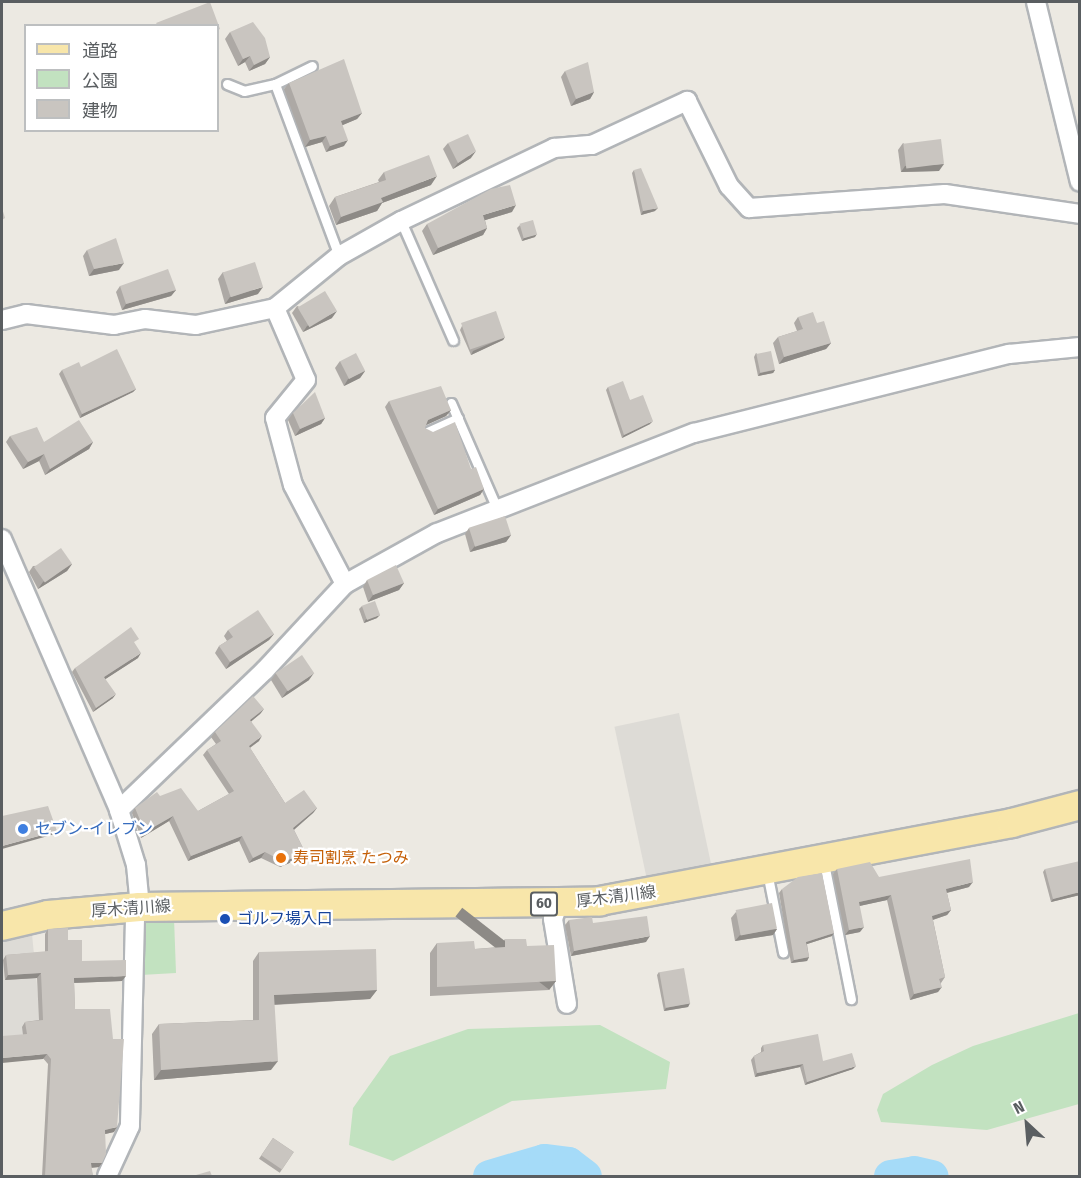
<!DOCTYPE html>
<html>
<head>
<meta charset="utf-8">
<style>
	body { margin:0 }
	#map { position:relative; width:1081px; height:1178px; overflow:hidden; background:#ece9e2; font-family:"Fira Sans Condensed","Noto Sans JP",sans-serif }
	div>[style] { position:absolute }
	.industrial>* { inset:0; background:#dddbd6; transform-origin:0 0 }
	.green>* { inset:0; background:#c2e2c0 }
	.river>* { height:33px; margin:-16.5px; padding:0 16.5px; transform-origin:16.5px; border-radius:16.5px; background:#a5dbf8 }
	.roads { filter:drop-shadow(2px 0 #b2b5b8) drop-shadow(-2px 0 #b2b5b8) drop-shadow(0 2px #b2b5b8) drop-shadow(0 -2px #b2b5b8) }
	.service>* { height:9px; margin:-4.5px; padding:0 4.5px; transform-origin:4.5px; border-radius:4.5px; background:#fff }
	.minor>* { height:18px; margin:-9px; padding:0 9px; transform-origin:9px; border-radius:9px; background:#fff }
	.primary>* { height:28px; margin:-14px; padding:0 14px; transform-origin:14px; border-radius:14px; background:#f8e6aa }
	.wall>* { inset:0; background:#ada9a5; transform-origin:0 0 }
	.shaded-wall>* { inset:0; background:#8d8a86; transform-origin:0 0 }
	.building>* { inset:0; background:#c9c5c0; transform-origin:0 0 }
	.dots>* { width:16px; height:16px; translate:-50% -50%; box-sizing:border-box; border:3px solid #fff; border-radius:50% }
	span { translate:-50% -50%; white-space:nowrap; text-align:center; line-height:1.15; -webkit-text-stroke:4.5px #fff; paint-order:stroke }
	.shield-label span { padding:2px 4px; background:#fff; border:2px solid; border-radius:4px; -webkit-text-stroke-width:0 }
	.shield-label { font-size:15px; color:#5a5e61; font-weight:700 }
	.shop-label { font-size:16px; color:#366cbe }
	.left { translate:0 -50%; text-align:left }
	.food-label { font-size:16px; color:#c56008 }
	.street-label { font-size:16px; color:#5a5e61 }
	.transit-label { font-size:16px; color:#164399 }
	.frame { position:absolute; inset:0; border:3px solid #5a5e61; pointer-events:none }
	.legend { position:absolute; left:24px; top:24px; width:195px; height:108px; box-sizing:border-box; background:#fff; border:2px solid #bdbfc0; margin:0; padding:8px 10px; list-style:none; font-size:18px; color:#5a5e61 }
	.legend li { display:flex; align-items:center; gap:12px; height:30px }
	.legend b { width:30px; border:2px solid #bdbfc0 }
	.north { position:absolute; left:997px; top:1094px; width:60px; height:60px; -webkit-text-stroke:4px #fff; paint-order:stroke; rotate:334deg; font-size:16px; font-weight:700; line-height:24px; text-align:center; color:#5a5e61 }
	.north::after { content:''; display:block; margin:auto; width:21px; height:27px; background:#5a5e61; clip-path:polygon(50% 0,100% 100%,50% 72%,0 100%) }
</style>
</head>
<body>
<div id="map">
	<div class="industrial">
		<div style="left:679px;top:713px;width:154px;height:66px;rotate:78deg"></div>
		<div style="clip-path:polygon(32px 934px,44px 1058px,2px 1062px,2px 941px)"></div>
	</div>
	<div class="green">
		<div style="clip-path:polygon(174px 918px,176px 973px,141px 975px,139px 926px,145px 919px)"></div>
		<div style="clip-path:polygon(1079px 1013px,1079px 1104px,987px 1130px,881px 1122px,877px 1110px,883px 1094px,932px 1065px,973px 1046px)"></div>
		<div style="clip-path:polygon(600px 1025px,670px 1062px,666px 1089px,512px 1101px,393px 1161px,349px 1145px,353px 1108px,390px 1056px,468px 1029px)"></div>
	</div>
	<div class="river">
		<div style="left:489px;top:1176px;width:57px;rotate:-16.2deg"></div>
		<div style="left:544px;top:1160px;width:24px;rotate:7deg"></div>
		<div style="left:568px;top:1163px;width:21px;rotate:37deg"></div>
		<div style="left:890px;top:1176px;width:24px;rotate:-9deg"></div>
		<div style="left:914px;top:1172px;width:18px;rotate:13deg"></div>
	</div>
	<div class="roads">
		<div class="service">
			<div style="left:227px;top:84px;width:18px;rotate:22deg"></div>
			<div style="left:244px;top:91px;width:32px;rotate:-13deg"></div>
			<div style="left:275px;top:84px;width:41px;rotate:-25.9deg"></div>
			<div style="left:275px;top:84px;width:184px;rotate:69.6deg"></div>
			<div style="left:401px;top:221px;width:130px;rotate:66.4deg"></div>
			<div style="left:451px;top:403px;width:116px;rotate:66.5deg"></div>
			<div style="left:427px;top:432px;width:34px;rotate:-24deg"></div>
			<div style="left:824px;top:863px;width:139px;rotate:78.8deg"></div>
			<div style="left:767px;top:872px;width:82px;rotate:78.7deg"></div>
		</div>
		<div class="minor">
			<div style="left:1036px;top:2px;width:185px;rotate:76.3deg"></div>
			<div style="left:275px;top:308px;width:78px;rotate:66.7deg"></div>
			<div style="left:306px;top:380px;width:49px;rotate:129.2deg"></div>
			<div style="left:275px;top:418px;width:69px;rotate:75deg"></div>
			<div style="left:293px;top:485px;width:112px;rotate:62.3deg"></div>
			<div style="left:2px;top:320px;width:25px;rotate:-14deg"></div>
			<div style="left:26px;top:314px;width:89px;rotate:7.1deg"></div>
			<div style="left:114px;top:325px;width:32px;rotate:-11deg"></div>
			<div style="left:145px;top:319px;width:51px;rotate:6.7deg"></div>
			<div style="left:196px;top:325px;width:81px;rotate:-12.1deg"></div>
			<div style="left:275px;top:308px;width:82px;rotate:-39.1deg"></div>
			<div style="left:339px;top:256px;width:71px;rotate:-29.4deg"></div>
			<div style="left:401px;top:221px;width:170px;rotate:-25.5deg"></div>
			<div style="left:554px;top:148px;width:38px;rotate:-5deg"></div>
			<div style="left:592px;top:145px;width:105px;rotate:-24.9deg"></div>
			<div style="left:687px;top:101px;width:95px;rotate:63.7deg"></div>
			<div style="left:729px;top:186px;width:30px;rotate:48deg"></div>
			<div style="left:749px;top:208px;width:196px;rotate:-4.1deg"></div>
			<div style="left:945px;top:194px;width:136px;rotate:8.4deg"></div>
			<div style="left:2px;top:539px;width:295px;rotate:66.6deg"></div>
			<div style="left:119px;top:810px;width:58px;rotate:72.8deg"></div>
			<div style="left:136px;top:865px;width:42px;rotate:84.6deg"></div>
			<div style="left:140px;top:907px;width:12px;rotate:114deg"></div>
			<div style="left:135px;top:918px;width:208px;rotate:91.4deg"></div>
			<div style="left:130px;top:1126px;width:55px;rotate:114.7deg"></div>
			<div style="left:119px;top:810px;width:202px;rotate:-43.8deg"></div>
			<div style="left:265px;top:670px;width:117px;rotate:-47.1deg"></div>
			<div style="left:345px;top:584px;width:105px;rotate:-29deg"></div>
			<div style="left:437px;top:533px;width:276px;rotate:-21.3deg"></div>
			<div style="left:694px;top:433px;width:325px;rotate:-14.1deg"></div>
			<div style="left:1009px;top:354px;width:71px;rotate:-5.6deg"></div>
			<div style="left:559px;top:903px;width:17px;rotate:111deg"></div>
			<div style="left:553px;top:919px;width:86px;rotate:80.6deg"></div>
		</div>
		<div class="primary">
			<div style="left:2px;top:926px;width:47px;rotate:-13.4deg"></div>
			<div style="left:48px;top:915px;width:92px;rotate:-5deg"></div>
			<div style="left:140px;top:907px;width:460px;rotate:-0.7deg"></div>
			<div style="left:600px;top:901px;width:419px;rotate:-10.7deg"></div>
			<div style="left:1012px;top:823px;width:70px;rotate:-14.8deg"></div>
		</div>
	</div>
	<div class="wall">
		<div style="clip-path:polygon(230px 32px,270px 57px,265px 64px,249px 71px,245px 62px,238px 66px,225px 39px)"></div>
		<div style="clip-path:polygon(565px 71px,594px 92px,590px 99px,571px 106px,561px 77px)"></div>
		<div style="clip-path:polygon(289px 83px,362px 113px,357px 119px,342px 125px,344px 146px,326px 152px,322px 142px,305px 147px,284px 89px)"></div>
		<div style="clip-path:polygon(448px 143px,471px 158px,453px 169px,443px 149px)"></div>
		<div style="clip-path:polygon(903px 143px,939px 171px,901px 172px,898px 150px)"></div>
		<div style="clip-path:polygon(634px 170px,655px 211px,641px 215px,632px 173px)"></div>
		<div style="clip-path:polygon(384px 172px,431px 185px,382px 203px,377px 211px,336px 225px,329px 206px,335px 197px,379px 182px,378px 180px)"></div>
		<div style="clip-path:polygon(512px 212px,485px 220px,487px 228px,483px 235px,433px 255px,422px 231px,427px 224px)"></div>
		<div style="clip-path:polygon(520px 225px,535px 237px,522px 241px,517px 228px)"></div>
		<div style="clip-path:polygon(87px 250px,119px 270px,89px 276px,83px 256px)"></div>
		<div style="clip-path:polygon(223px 272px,258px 294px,225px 304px,218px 279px)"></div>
		<div style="clip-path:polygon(120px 286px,176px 290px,171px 296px,122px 310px,116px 292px)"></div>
		<div style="clip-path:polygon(297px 306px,332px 318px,303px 332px,292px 313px)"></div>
		<div style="clip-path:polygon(798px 317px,817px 323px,831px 343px,826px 349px,779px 364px,773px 343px,778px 337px,797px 331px,794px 323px)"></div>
		<div style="clip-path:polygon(462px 326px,505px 337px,503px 340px,471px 355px,460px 330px)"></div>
		<div style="clip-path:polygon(756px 353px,775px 370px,773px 373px,758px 376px,754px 357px)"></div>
		<div style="clip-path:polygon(340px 361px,365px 371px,360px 378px,344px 386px,335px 368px)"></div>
		<div style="clip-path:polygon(81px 367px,136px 389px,133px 392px,80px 418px,59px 374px,62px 370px)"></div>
		<div style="clip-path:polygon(608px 387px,630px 400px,650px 424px,622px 438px,606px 390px)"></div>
		<div style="clip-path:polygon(389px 401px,451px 410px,446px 416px,426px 425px,425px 428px,471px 469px,484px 489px,480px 495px,434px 515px,385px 407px)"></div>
		<div style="clip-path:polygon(293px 413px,325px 418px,321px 424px,295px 436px,288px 420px)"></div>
		<div style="clip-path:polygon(10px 436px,44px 442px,93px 442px,89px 449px,45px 475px,39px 461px,23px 469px,6px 442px)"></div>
		<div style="clip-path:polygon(469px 528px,511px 535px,506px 542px,470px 552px,465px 534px)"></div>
		<div style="clip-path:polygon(72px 564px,67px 571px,38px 589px,29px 572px,33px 566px)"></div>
		<div style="clip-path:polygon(367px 580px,404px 583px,399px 590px,368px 602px,363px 587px)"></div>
		<div style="clip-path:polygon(362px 606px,377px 618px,364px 623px,359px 609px)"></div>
		<div style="clip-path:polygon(228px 630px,274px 634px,269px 640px,226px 669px,215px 653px,219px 646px,227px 641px,224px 636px)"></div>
		<div style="clip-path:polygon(138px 658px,105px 679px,113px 698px,93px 712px,72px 672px,75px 668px)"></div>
		<div style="clip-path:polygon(276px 673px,309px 680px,282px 698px,271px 680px)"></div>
		<div style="clip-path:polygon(264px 709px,260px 714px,251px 721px,259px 741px,250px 748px,285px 803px,317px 808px,313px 813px,294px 830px,305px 852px,301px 858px,280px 867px,261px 858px,249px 863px,239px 841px,188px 861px,169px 821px,141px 838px,132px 813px,135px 808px,160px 796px,198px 811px,229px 794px,203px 755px,207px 750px,216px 744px,211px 737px,215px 732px)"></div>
		<div style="clip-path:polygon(837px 869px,879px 877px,969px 887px,947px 893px,951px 910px,947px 915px,933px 920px,945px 977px,941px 983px,938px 992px,910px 1000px,887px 900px,859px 906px,860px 932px,845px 935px,833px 874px)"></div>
		<div style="clip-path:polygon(1045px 869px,1080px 895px,1051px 902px,1043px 872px)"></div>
		<div style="clip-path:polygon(782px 889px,832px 936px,807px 944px,809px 957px,807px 961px,791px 963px,779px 893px)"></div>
		<div style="clip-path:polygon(736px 912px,777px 929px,773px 935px,735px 941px,731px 918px)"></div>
		<div style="clip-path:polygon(569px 920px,593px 923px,646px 942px,571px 956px,565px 925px)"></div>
		<div style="clip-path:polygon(48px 929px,68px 940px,82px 961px,122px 981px,74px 983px,75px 1009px,114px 1132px,105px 1134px,102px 1163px,99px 1167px,91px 1168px,93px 1176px,42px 1176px,48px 1064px,23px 1035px,22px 1027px,25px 1022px,39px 1020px,37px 978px,5px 980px,3px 960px,6px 955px,45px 952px,45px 934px)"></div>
		<div style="clip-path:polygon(505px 939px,527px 946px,556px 981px,549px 990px,430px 996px,430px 953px,437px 943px,475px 949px,499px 947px)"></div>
		<div style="clip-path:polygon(259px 952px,377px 990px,370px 999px,274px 1005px,271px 1070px,154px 1080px,152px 1034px,159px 1024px,253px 1020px,253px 961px)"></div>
		<div style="clip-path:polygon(659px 972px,690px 1003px,688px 1007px,664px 1011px,657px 975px)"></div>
		<div style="clip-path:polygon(763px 1045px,853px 1069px,805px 1085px,800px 1067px,755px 1077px,751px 1060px,754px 1056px,761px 1052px,761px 1048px)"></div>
		<div style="left:273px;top:1138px;width:25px;height:25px;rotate:34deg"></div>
	</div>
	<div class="shaded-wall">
		<div style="clip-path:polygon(250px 56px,245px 62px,238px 66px,243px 59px)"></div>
		<div style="clip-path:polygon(270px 57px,265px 64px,249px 71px,254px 65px)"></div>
		<div style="clip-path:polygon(594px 92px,590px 99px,571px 106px,576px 99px)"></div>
		<div style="clip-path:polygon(362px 113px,357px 119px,336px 128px,341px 121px)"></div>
		<div style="clip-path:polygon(326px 136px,322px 142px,305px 147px,310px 140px)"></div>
		<div style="clip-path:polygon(348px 140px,344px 146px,326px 152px,330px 146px)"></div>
		<div style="clip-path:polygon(476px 151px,471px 158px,453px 169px,458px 163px)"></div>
		<div style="clip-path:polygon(944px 164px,939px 171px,901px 172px,905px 166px)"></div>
		<div style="clip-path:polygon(437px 176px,431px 185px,382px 203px,377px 211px,336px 225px,341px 217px,381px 198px)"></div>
		<div style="clip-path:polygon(516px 205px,512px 212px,479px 222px,483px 215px)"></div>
		<div style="clip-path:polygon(658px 208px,655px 211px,641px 215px,643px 211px)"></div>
		<div style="clip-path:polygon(487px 228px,483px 235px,433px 255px,438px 248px)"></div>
		<div style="clip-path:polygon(537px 234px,535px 237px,522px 241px,524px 238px)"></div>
		<div style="clip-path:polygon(124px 263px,119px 270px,89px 276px,94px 269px)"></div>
		<div style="clip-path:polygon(263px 287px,258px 294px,225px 304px,230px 297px)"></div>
		<div style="clip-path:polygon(176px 290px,171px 296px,122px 310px,126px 304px)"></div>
		<div style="clip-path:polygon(337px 311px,332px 318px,303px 332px,307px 326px)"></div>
		<div style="clip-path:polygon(505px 337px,503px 340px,471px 355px,473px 351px)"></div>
		<div style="clip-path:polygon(831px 343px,826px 349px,779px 364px,784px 357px)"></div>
		<div style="clip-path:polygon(775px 370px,773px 373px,758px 376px,760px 373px)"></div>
		<div style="clip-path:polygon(365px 371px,360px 378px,344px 386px,348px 379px)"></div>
		<div style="clip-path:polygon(136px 389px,133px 392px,80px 418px,82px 414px)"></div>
		<div style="clip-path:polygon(451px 410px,446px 416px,424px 426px,428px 420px)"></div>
		<div style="clip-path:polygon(325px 418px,321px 424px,295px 436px,300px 429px)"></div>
		<div style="clip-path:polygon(653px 421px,650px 424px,622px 438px,624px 435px)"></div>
		<div style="clip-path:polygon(93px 442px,89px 449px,45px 475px,50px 469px)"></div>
		<div style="clip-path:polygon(44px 454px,39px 461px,23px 469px,28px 462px)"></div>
		<div style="clip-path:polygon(484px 489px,480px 495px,434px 515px,438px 509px)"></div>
		<div style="clip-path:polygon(511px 535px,506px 542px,470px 552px,475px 546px)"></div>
		<div style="clip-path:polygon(72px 564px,67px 571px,38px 589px,43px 582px)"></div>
		<div style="clip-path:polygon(404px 583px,399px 590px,368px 602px,373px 595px)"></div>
		<div style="clip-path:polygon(380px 615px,377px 618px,364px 623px,366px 619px)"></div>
		<div style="clip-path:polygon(274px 634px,269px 640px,226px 669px,230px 662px)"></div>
		<div style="clip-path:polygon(141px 653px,138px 658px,101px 682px,104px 677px)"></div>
		<div style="clip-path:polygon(314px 673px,309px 680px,282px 698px,287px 691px)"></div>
		<div style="clip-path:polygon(116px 694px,113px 698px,93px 712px,96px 708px)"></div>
		<div style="clip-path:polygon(264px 709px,260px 714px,247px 725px,250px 720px)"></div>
		<div style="clip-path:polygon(262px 736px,259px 741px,245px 751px,249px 746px)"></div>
		<div style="clip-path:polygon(317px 808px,313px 813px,290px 833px,293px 828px)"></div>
		<div style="clip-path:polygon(173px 816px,169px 821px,141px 838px,145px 832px)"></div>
		<div style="clip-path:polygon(57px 831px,55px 834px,2px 849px,2px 846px)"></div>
		<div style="clip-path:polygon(242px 836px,239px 841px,188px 861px,191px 856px)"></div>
		<div style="clip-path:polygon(265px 852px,261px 858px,249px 863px,253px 858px)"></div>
		<div style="clip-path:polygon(305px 852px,301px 858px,280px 867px,284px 862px)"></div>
		<div style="clip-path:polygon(973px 882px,969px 887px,942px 894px,946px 889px)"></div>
		<div style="clip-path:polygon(1080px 892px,1080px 895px,1051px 902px,1053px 899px)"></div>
		<div style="clip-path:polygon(891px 895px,887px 900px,855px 907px,859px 902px)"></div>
		<div style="clip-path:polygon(951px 910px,947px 915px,929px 921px,932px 916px)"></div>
		<div style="clip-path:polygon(864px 927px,860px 932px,845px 935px,849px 930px)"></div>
		<div style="clip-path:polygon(777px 929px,773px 935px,735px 941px,740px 935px)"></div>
		<div style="clip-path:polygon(834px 933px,832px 936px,804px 945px,806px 942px)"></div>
		<div style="clip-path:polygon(650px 936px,646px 942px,571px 956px,574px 951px)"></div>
		<div style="clip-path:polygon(809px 957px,807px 961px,791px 963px,794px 960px)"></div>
		<div style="clip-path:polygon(41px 973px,37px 978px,5px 980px,8px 975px)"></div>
		<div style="clip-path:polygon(126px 976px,122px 981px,71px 983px,74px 978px)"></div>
		<div style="left:556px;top:981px;width:11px;height:119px;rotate:128deg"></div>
		<div style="clip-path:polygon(942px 987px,938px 992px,910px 1000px,914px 994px)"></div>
		<div style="clip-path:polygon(377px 990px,370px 999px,267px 1005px,274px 995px)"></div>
		<div style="clip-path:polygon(690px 1003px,688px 1007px,664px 1011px,666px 1008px)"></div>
		<div style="clip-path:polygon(47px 1054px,43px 1059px,2px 1063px,2px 1058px)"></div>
		<div style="clip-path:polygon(278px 1061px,271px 1070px,154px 1080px,161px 1070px)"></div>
		<div style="clip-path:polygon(803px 1064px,800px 1067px,755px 1077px,757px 1073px)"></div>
		<div style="clip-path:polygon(856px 1066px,853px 1069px,805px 1085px,807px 1082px)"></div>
		<div style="clip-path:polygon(117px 1127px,114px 1132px,101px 1135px,105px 1130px)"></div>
		<div style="clip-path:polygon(91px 1163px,102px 1163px,99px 1167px,87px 1168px)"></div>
	</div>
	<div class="building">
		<div style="clip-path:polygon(210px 2px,220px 29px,218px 30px,218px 26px,158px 26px,156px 23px)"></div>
		<div style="clip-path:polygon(253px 22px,265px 38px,270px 57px,254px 65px,250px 56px,243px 59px,230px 32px)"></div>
		<div style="clip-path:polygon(344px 59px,362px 113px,341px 121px,348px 140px,330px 146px,326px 136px,310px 140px,289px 83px)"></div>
		<div style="clip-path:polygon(588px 62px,594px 92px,576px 99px,565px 71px)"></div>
		<div style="clip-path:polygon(468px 134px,476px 151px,458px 163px,448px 143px)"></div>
		<div style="left:941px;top:139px;width:25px;height:38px;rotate:83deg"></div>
		<div style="clip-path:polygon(429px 155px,437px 176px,381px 198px,383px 202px,341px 217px,335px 197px,386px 180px,384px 172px)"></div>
		<div style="clip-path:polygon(641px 168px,658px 208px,643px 211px,634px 170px)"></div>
		<div style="clip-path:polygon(510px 185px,516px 205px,483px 215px,487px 228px,438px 248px,427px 224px,491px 189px)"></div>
		<div style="clip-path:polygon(2px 208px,5px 218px,2px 220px)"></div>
		<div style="left:533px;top:220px;width:15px;height:14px;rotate:74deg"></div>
		<div style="clip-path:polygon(116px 238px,124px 263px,94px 269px,87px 250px)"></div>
		<div style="left:255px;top:262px;width:26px;height:34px;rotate:72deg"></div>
		<div style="clip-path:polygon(168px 269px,176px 290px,126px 304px,120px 286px)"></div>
		<div style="left:325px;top:291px;width:23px;height:32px;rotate:59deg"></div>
		<div style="left:496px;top:311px;width:28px;height:37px;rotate:71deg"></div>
		<div style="clip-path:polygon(813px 312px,817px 323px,824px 321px,831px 343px,784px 357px,778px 337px,803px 329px,798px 317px)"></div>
		<div style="clip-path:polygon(117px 349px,136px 389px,82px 414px,62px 370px,79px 362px,81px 367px)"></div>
		<div style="left:771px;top:351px;width:19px;height:15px;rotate:78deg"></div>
		<div style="left:356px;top:353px;width:20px;height:18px;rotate:63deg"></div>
		<div style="clip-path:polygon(623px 381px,630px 400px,643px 395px,653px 421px,624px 435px,608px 387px)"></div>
		<div style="clip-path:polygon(441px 386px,451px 410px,428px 420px,425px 428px,433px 432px,455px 422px,471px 469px,476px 467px,484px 489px,438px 509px,389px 401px)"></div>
		<div style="clip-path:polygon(315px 392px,325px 418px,300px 429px,293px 413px)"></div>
		<div style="clip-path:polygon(79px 420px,93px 442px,50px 469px,44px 454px,28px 462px,10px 436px,37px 427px,44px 442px)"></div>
		<div style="left:505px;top:516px;width:20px;height:38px;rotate:72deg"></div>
		<div style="left:61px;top:548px;width:19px;height:33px;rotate:55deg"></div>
		<div style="clip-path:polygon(396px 565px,404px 583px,373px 595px,367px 580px)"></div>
		<div style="left:375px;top:601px;width:15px;height:14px;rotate:70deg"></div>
		<div style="clip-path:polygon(258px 610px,274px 634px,230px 662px,219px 646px,233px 637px,228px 630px)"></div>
		<div style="clip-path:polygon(131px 627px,139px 639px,134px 642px,141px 653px,104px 677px,116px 694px,96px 708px,75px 668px)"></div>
		<div style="left:302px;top:655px;width:22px;height:32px;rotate:56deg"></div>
		<div style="clip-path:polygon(253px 696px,264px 709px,250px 720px,262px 736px,249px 746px,285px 803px,304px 790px,317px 808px,293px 828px,305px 852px,284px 862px,265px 852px,253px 858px,242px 836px,191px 856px,173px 816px,145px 832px,135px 808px,157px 792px,160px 796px,181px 788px,198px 811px,234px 791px,207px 750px,221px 741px,215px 732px)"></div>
		<div style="clip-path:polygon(48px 806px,57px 831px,2px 846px,2px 816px)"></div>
		<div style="clip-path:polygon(970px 859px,973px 882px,946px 889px,951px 910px,932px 916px,945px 977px,939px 979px,942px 987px,914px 994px,891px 895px,859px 902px,864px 927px,849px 930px,837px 869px,870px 862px,879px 877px)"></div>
		<div style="clip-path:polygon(1080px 861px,1080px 892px,1053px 899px,1045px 869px)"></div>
		<div style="clip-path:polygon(822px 873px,834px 933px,806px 942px,809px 957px,794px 960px,782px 889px,798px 877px)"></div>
		<div style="left:772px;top:903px;width:26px;height:37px;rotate:79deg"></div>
		<div style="clip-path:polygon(647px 916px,650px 936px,574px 951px,569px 920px,592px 917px,593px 923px)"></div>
		<div style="clip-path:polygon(68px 928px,68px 940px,82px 940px,82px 961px,126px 960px,126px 976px,74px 978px,75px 1009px,110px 1009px,113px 1039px,124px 1039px,117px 1127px,105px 1130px,106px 1154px,102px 1163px,91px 1163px,93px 1176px,45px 1176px,51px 1059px,47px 1054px,2px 1058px,2px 1036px,27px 1034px,25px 1022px,43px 1020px,41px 973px,8px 975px,6px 955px,48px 951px,48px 929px)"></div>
		<div style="clip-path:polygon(505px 939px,526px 939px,527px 946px,554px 945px,556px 981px,437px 987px,437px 943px,474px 941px,475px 949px,505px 947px)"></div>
		<div style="clip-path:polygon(376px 949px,377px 990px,274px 995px,278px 1061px,161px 1070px,159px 1024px,259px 1020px,259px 952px)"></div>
		<div style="left:684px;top:968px;width:36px;height:25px;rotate:80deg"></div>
		<div style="clip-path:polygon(818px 1034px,823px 1061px,852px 1053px,856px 1066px,807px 1082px,803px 1064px,757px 1073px,754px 1056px,764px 1051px,763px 1045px)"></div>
		<div style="left:273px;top:1138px;width:25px;height:21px;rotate:34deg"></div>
		<div style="clip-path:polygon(210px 1171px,212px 1176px,196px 1176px,196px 1175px)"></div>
	</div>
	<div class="dots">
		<div style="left:23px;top:829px;background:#3f7fe0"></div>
		<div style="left:281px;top:858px;background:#e8710a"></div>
		<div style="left:225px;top:919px;background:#1a4fb4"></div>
	</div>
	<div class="shield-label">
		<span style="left:544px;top:904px">60</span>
	</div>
	<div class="shop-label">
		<span class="left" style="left:35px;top:829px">セブン-イレブン</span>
	</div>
	<div class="food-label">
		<span class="left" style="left:293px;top:858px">寿司割烹 たつみ</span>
	</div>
	<div class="street-label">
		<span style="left:616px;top:897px;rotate:-7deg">厚木清川線</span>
		<span style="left:131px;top:909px;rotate:-4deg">厚木清川線</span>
	</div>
	<div class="transit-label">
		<span class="left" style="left:237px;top:919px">ゴルフ場入口</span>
	</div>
	<div class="frame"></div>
	<ul class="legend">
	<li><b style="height:8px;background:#f8e6aa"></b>道路</li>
	<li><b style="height:16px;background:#c2e2c0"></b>公園</li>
	<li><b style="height:16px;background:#c9c5c0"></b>建物</li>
	</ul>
	<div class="north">N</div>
</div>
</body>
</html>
